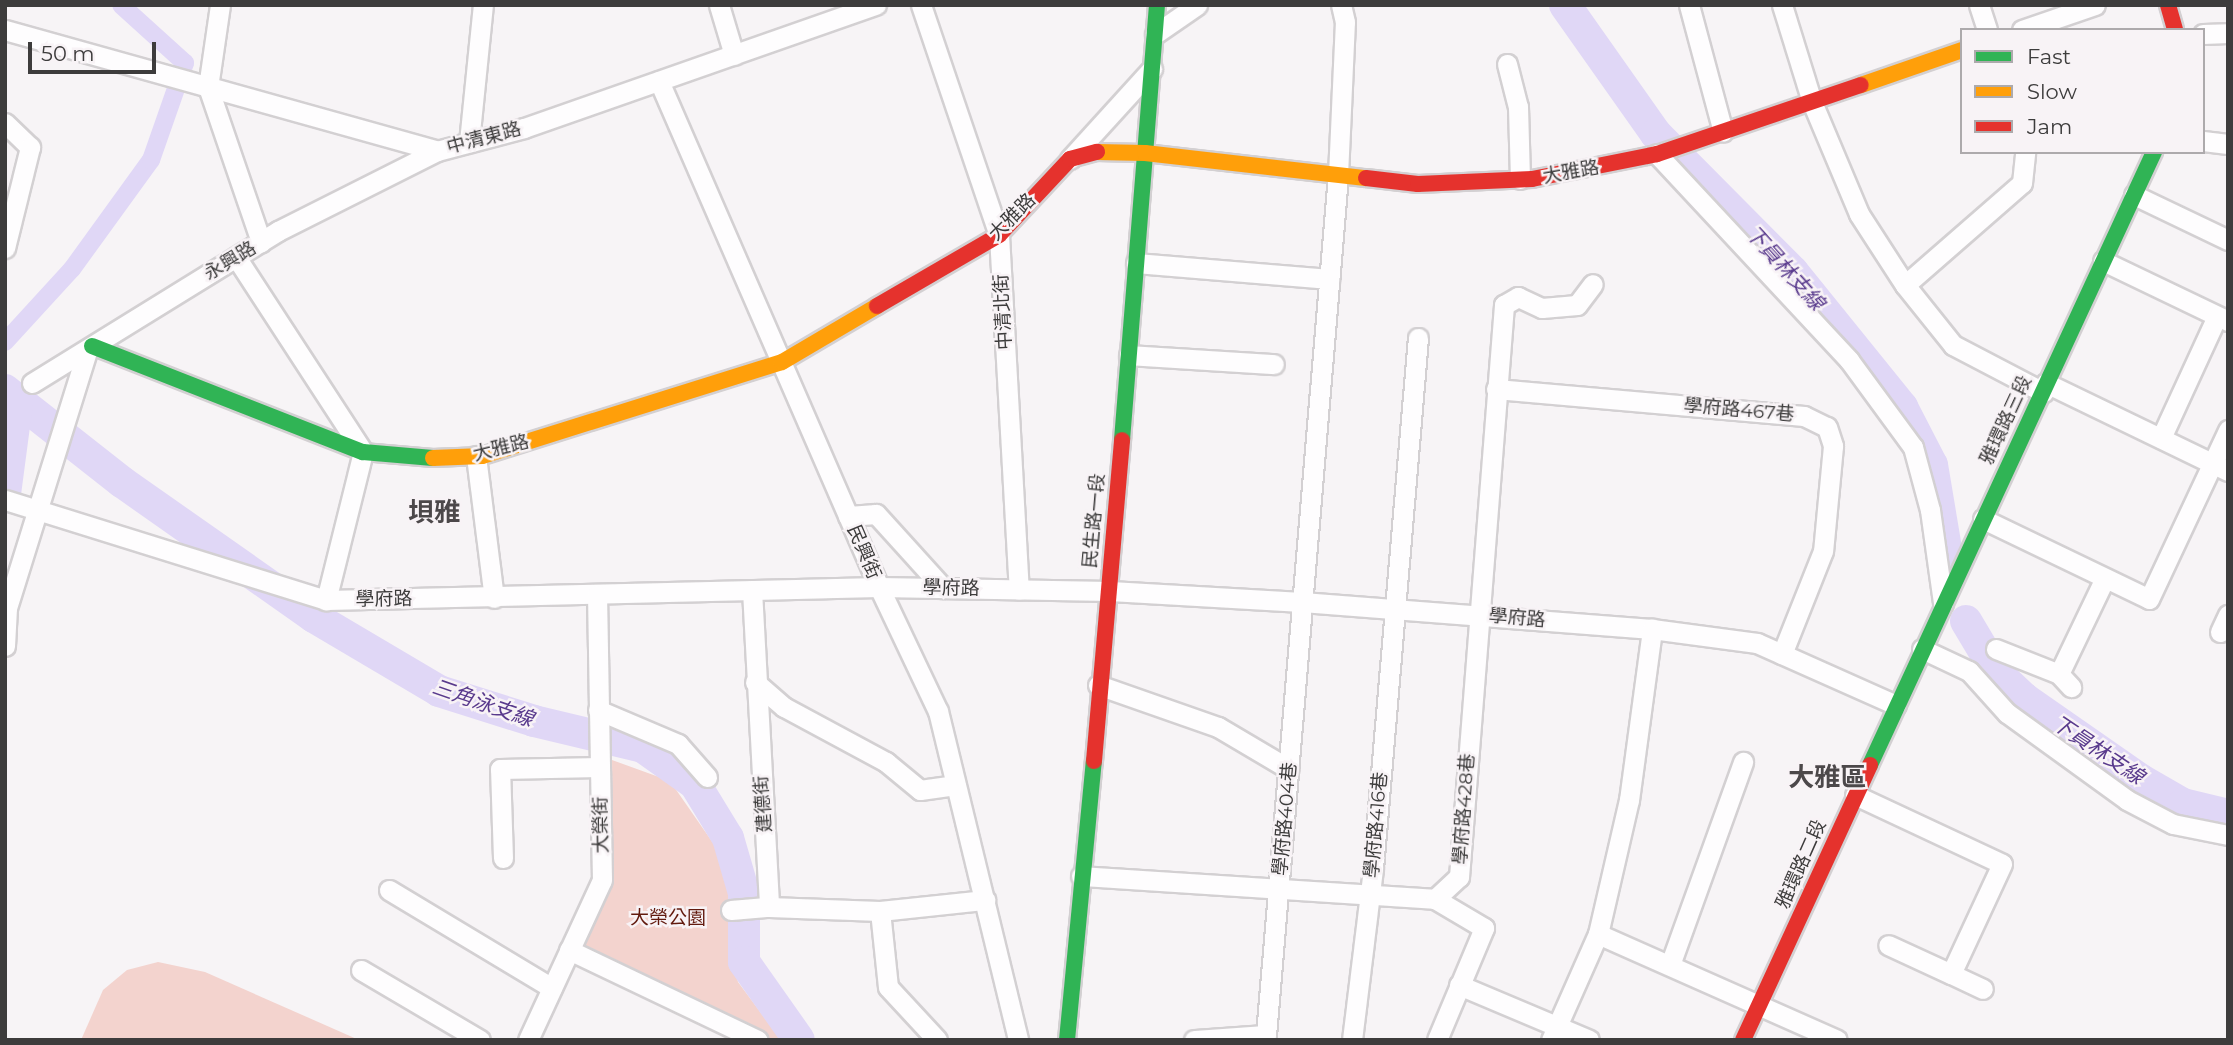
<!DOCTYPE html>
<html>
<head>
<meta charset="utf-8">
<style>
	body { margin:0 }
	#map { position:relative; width:2233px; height:1045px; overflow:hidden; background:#f7f4f6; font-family:Montserrat,"Noto Sans TC",sans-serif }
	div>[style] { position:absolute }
	.green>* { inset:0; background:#f3d3ce }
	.canal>* { height:18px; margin:-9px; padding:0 9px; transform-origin:9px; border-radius:9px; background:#e0d7f6 }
	.river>* { height:32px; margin:-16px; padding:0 16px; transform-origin:16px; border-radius:16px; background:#e0d7f6 }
	.roads { filter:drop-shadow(2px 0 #d3d0d2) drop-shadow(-2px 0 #d3d0d2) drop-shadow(0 2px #d3d0d2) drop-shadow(0 -2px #d3d0d2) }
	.street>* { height:19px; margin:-9.5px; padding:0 9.5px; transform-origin:9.5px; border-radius:9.5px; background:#fefdfe }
	.fast>* { height:16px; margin:-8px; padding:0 8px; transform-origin:8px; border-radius:8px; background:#30b455 }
	.slow>* { height:16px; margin:-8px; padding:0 8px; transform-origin:8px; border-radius:8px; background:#ff9f0a }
	.jam>* { height:16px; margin:-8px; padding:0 8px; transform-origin:8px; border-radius:8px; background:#e5322d }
	span { translate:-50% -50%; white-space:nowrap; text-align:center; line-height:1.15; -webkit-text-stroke:5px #f8f3f6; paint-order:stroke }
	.street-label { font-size:19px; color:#3d3c3c }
	.park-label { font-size:19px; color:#621a0e }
	.water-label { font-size:21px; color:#593a8d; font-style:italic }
	.district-label { font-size:26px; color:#4c484a; font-weight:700 }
	.frame { position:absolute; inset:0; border:7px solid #3d3c3c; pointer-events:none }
	.legend { position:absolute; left:1960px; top:28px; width:245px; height:126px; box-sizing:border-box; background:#f8f3f6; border:2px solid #adaaac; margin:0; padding:9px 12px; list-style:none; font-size:21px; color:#3d3c3c }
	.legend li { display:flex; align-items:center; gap:14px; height:35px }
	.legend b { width:35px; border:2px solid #adaaac }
	.scale { position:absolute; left:28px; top:42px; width:128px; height:32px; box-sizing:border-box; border:4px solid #3d3c3c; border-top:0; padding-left:9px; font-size:21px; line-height:24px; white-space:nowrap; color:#3d3c3c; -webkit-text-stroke:5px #f8f3f6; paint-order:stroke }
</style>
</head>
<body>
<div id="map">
	<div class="green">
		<div style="clip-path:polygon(612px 760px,670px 781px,720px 853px,733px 900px,732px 958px,738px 982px,781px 1040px,764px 1040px,589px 956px,584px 942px,613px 883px)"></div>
		<div style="clip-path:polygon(158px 962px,205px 972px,359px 1040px,81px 1040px,103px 990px,127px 970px)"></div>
	</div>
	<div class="canal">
		<div style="left:5px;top:342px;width:99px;rotate:-47.5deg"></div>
		<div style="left:72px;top:269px;width:135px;rotate:-54.1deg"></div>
		<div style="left:151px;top:160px;width:103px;rotate:-70.7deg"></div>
		<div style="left:185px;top:63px;width:86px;rotate:-137.8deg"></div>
	</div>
	<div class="river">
		<div style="left:1565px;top:5px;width:158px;rotate:54.8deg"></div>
		<div style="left:1656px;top:134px;width:194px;rotate:45.2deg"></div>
		<div style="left:1793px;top:272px;width:174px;rotate:51.1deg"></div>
		<div style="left:1902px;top:407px;width:65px;rotate:62.7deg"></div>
		<div style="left:1932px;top:465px;width:97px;rotate:80.5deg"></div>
		<div style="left:5px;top:390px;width:149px;rotate:38.2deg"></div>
		<div style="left:122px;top:482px;width:235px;rotate:35.1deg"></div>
		<div style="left:314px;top:617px;width:145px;rotate:30.6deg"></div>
		<div style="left:439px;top:691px;width:100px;rotate:17.5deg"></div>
		<div style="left:534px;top:721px;width:112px;rotate:13.4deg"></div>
		<div style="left:643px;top:747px;width:64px;rotate:35.4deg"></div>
		<div style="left:695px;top:784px;width:63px;rotate:58.6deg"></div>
		<div style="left:728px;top:838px;width:57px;rotate:73.8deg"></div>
		<div style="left:744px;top:893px;width:69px;rotate:90deg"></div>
		<div style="left:744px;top:962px;width:95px;rotate:54.8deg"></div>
		<div style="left:5px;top:494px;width:92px;rotate:-82.5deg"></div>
		<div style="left:1966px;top:621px;width:61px;rotate:59.2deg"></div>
		<div style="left:1997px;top:673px;width:38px;rotate:43deg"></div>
		<div style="left:2025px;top:699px;width:141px;rotate:34.9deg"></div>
		<div style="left:2141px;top:780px;width:48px;rotate:29.7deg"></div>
		<div style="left:2183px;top:804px;width:46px;rotate:13.7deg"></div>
	</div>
	<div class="roads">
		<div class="street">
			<div style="left:220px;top:5px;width:83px;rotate:98.3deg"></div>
			<div style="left:208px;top:87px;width:164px;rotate:71.1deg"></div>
			<div style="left:719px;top:5px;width:52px;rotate:73.3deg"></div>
			<div style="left:921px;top:5px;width:243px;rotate:71.3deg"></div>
			<div style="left:999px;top:235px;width:355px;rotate:86.8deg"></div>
			<div style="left:1689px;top:5px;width:131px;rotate:75deg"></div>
			<div style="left:1782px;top:5px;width:102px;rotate:72.8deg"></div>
			<div style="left:1812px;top:102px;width:121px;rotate:67.2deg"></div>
			<div style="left:1859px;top:214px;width:85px;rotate:57.1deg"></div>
			<div style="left:1905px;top:285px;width:77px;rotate:51.3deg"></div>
			<div style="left:1953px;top:345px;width:102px;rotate:27.6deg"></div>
			<div style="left:1979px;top:5px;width:26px;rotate:72deg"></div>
			<div style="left:5px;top:30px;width:449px;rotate:15.6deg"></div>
			<div style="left:2022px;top:30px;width:77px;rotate:-18.9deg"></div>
			<div style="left:1155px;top:34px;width:51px;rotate:-34.6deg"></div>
			<div style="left:2203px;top:34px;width:25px;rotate:-2deg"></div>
			<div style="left:1507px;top:64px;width:44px;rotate:75.7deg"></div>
			<div style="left:1518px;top:107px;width:72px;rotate:88.4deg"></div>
			<div style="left:659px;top:81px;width:552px;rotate:66.5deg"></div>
			<div style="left:879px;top:587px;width:137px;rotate:64.6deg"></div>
			<div style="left:938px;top:711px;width:339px;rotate:76.3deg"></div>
			<div style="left:5px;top:123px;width:35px;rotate:44deg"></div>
			<div style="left:30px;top:147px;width:104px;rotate:103.9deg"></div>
			<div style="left:2203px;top:141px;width:25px;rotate:7deg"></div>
			<div style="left:469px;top:142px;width:138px;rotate:-84.2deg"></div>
			<div style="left:1657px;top:154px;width:282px;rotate:47deg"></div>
			<div style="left:1849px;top:360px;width:108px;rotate:53.7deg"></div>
			<div style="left:1913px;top:447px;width:65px;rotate:74.9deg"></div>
			<div style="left:1930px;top:510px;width:94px;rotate:82deg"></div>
			<div style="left:1070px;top:159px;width:122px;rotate:-47.7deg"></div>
			<div style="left:2134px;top:195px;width:104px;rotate:25.6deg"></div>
			<div style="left:236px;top:257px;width:233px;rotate:56.9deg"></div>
			<div style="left:363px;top:452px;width:153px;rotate:104deg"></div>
			<div style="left:2103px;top:261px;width:139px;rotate:25.6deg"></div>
			<div style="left:1136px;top:263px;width:194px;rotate:4.7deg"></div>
			<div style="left:1905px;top:285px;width:155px;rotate:-41.1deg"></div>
			<div style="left:2022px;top:183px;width:31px;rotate:-84deg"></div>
			<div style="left:1129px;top:355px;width:145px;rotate:3.6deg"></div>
			<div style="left:32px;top:383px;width:289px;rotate:-31.7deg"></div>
			<div style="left:278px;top:231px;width:178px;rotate:-26.7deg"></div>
			<div style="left:437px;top:151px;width:90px;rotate:-14.8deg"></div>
			<div style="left:524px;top:128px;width:373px;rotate:-19.3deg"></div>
			<div style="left:2046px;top:383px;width:202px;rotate:25.8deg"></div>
			<div style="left:1496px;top:389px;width:309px;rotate:5deg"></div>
			<div style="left:1804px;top:416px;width:25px;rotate:26deg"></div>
			<div style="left:1827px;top:427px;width:20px;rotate:72deg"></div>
			<div style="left:1833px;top:446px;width:105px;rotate:95.4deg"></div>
			<div style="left:1823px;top:551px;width:111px;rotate:111.7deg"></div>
			<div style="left:2161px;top:438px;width:134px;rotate:-65.3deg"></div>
			<div style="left:476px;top:456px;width:143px;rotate:82.8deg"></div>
			<div style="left:5px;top:500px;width:336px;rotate:17.3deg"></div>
			<div style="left:326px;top:600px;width:553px;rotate:-1.35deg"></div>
			<div style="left:879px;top:587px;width:231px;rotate:1deg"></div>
			<div style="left:1110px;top:591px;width:192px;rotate:3.3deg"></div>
			<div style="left:1302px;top:602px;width:351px;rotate:4.4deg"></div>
			<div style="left:1652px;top:629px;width:106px;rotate:7.6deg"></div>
			<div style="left:1757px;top:643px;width:152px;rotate:24deg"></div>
			<div style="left:848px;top:516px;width:28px;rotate:-4deg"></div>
			<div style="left:876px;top:514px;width:100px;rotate:47.8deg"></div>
			<div style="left:1983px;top:519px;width:184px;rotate:25.7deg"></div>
			<div style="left:2149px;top:599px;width:187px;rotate:-64.9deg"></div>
			<div style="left:752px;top:590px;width:317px;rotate:86.9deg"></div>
			<div style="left:769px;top:907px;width:111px;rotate:2.1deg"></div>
			<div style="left:880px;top:911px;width:106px;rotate:-6deg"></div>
			<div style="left:2220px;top:632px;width:19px;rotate:-65deg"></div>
			<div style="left:5px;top:646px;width:38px;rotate:-87deg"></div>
			<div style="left:7px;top:608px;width:269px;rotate:-72.7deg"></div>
			<div style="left:1922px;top:649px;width:52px;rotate:25.1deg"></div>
			<div style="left:1969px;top:671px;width:57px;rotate:47.9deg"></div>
			<div style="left:2007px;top:713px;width:148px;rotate:35.9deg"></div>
			<div style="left:2127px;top:800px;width:52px;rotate:27.6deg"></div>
			<div style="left:2173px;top:824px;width:56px;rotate:11.3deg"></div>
			<div style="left:1996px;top:649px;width:68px;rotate:21.6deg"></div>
			<div style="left:2059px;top:674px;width:18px;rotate:47deg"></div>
			<div style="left:2059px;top:674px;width:106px;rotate:-64.4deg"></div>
			<div style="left:755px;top:682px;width:38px;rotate:41deg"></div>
			<div style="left:784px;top:707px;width:116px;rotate:28.3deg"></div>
			<div style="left:886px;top:762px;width:44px;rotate:39.5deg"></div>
			<div style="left:920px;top:790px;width:36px;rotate:-8deg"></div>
			<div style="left:1098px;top:685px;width:127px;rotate:19.3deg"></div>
			<div style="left:1218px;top:727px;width:82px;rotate:30.6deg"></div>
			<div style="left:598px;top:710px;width:87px;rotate:23deg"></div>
			<div style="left:678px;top:744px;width:44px;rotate:48.7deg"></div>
			<div style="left:1855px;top:795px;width:162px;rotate:25.1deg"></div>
			<div style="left:2002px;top:864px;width:121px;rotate:114.9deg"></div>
			<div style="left:1951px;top:974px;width:69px;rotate:-155.3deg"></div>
			<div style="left:503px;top:858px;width:89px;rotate:-91.9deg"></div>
			<div style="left:500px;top:769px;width:100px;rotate:-1.1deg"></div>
			<div style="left:1081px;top:876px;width:355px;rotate:3.7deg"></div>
			<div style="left:1435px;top:899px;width:57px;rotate:30.6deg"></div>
			<div style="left:1484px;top:928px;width:121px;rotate:112.8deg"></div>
			<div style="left:389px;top:890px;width:190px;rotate:31deg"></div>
			<div style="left:1435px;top:899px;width:33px;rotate:-43deg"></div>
			<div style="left:1459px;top:877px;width:574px;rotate:-85.5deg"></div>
			<div style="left:1504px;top:305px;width:16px;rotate:-30deg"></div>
			<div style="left:1518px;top:297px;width:26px;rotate:25deg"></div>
			<div style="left:1542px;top:308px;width:35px;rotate:-5deg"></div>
			<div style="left:1577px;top:305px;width:26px;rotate:-53deg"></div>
			<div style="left:731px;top:910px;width:38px;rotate:-5deg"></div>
			<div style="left:880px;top:911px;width:76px;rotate:84deg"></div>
			<div style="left:888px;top:987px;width:72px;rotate:47.2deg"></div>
			<div style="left:1598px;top:934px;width:261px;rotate:23.9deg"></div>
			<div style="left:569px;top:950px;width:209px;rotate:25.5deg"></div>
			<div style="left:1670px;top:965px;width:216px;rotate:-70.2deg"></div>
			<div style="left:361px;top:970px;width:138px;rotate:30.5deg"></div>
			<div style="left:1951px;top:974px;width:35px;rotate:25deg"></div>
			<div style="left:1459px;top:985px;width:141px;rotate:22.9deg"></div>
			<div style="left:528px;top:1040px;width:176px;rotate:-65.2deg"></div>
			<div style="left:602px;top:880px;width:285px;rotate:-91deg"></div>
			<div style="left:1194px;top:1040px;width:72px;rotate:-4deg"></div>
			<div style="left:1266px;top:1035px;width:863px;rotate:-85.21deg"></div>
			<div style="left:1338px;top:175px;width:153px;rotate:-87.4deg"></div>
			<div style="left:1345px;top:22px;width:17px;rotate:-103deg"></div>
			<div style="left:1352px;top:1040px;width:173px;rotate:-83deg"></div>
			<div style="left:1373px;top:868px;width:532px;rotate:-85.15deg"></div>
			<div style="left:1551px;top:1040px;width:116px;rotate:-66.1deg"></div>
			<div style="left:1598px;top:934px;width:138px;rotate:-77deg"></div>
			<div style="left:1629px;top:800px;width:173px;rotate:-82.3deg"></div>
		</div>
		<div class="fast">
			<div style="left:92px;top:346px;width:291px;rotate:21.4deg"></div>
			<div style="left:363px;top:452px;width:70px;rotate:4.9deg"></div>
			<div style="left:1122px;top:440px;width:436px;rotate:-85.4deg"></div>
			<div style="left:1870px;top:765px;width:676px;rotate:-65.14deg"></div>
			<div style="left:1067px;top:1040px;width:280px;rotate:-84.5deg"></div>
		</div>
		<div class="slow">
			<div style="left:1861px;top:85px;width:107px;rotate:-19.1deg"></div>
			<div style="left:1097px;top:152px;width:48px;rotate:1.2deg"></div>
			<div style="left:1145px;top:153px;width:222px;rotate:6.5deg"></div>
			<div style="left:433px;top:458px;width:49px;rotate:-2.3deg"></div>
			<div style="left:482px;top:456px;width:314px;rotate:-17.4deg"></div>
			<div style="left:782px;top:362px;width:110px;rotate:-30.5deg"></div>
		</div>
		<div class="jam">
			<div style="left:2168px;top:5px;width:26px;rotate:74deg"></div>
			<div style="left:1366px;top:178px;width:52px;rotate:6.6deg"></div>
			<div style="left:1418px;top:184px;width:114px;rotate:-2.5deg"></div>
			<div style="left:1532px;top:179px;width:127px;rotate:-11.3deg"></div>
			<div style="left:1657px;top:154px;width:215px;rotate:-18.7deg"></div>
			<div style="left:877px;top:306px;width:141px;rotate:-30.2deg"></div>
			<div style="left:999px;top:235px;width:104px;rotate:-46.9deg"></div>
			<div style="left:1070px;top:159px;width:28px;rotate:-15deg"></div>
			<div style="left:1094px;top:761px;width:322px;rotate:-85deg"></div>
			<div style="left:1743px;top:1040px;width:303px;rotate:-65.2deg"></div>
		</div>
	</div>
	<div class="street-label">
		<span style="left:484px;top:138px;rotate:-15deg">中清東路</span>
		<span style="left:1571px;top:172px;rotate:-10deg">大雅路</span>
		<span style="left:1012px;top:217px;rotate:-45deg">大雅路</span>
		<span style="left:230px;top:261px;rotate:-31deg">永興路</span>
		<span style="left:1003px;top:312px;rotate:-93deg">中清北街</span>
		<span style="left:1739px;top:410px;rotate:5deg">學府路467巷</span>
		<span style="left:2006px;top:420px;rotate:-65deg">雅環路三段</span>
		<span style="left:501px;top:448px;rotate:-14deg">大雅路</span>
		<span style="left:1094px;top:521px;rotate:-85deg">民生路一段</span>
		<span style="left:864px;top:552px;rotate:67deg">民興街</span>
		<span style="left:951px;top:588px;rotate:1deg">學府路</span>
		<span style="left:384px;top:599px;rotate:-1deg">學府路</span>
		<span style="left:1517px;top:618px;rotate:5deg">學府路</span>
		<span style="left:763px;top:804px;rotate:-94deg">建德街</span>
		<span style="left:1464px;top:809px;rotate:-86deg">學府路428巷</span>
		<span style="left:1285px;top:819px;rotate:-85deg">學府路404巷</span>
		<span style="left:601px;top:825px;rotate:-91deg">大榮街</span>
		<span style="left:1376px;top:825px;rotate:-85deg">學府路416巷</span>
		<span style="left:1801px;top:864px;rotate:-66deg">雅環路二段</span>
	</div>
	<div class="park-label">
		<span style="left:668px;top:918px">大榮公園</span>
	</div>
	<div class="water-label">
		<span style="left:1785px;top:268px;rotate:48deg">下員林支線</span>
		<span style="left:483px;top:703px;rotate:19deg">三角泳支線</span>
		<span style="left:2098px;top:750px;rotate:34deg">下員林支線</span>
	</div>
	<div class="district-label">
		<span style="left:434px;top:513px">垻雅</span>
		<span style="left:1827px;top:778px">大雅區</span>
	</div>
	<div class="frame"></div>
	<ul class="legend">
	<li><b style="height:9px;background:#30b455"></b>Fast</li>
	<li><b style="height:9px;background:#ff9f0a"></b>Slow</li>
	<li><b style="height:9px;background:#e5322d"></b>Jam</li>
	</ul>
	<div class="scale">50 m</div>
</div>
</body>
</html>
